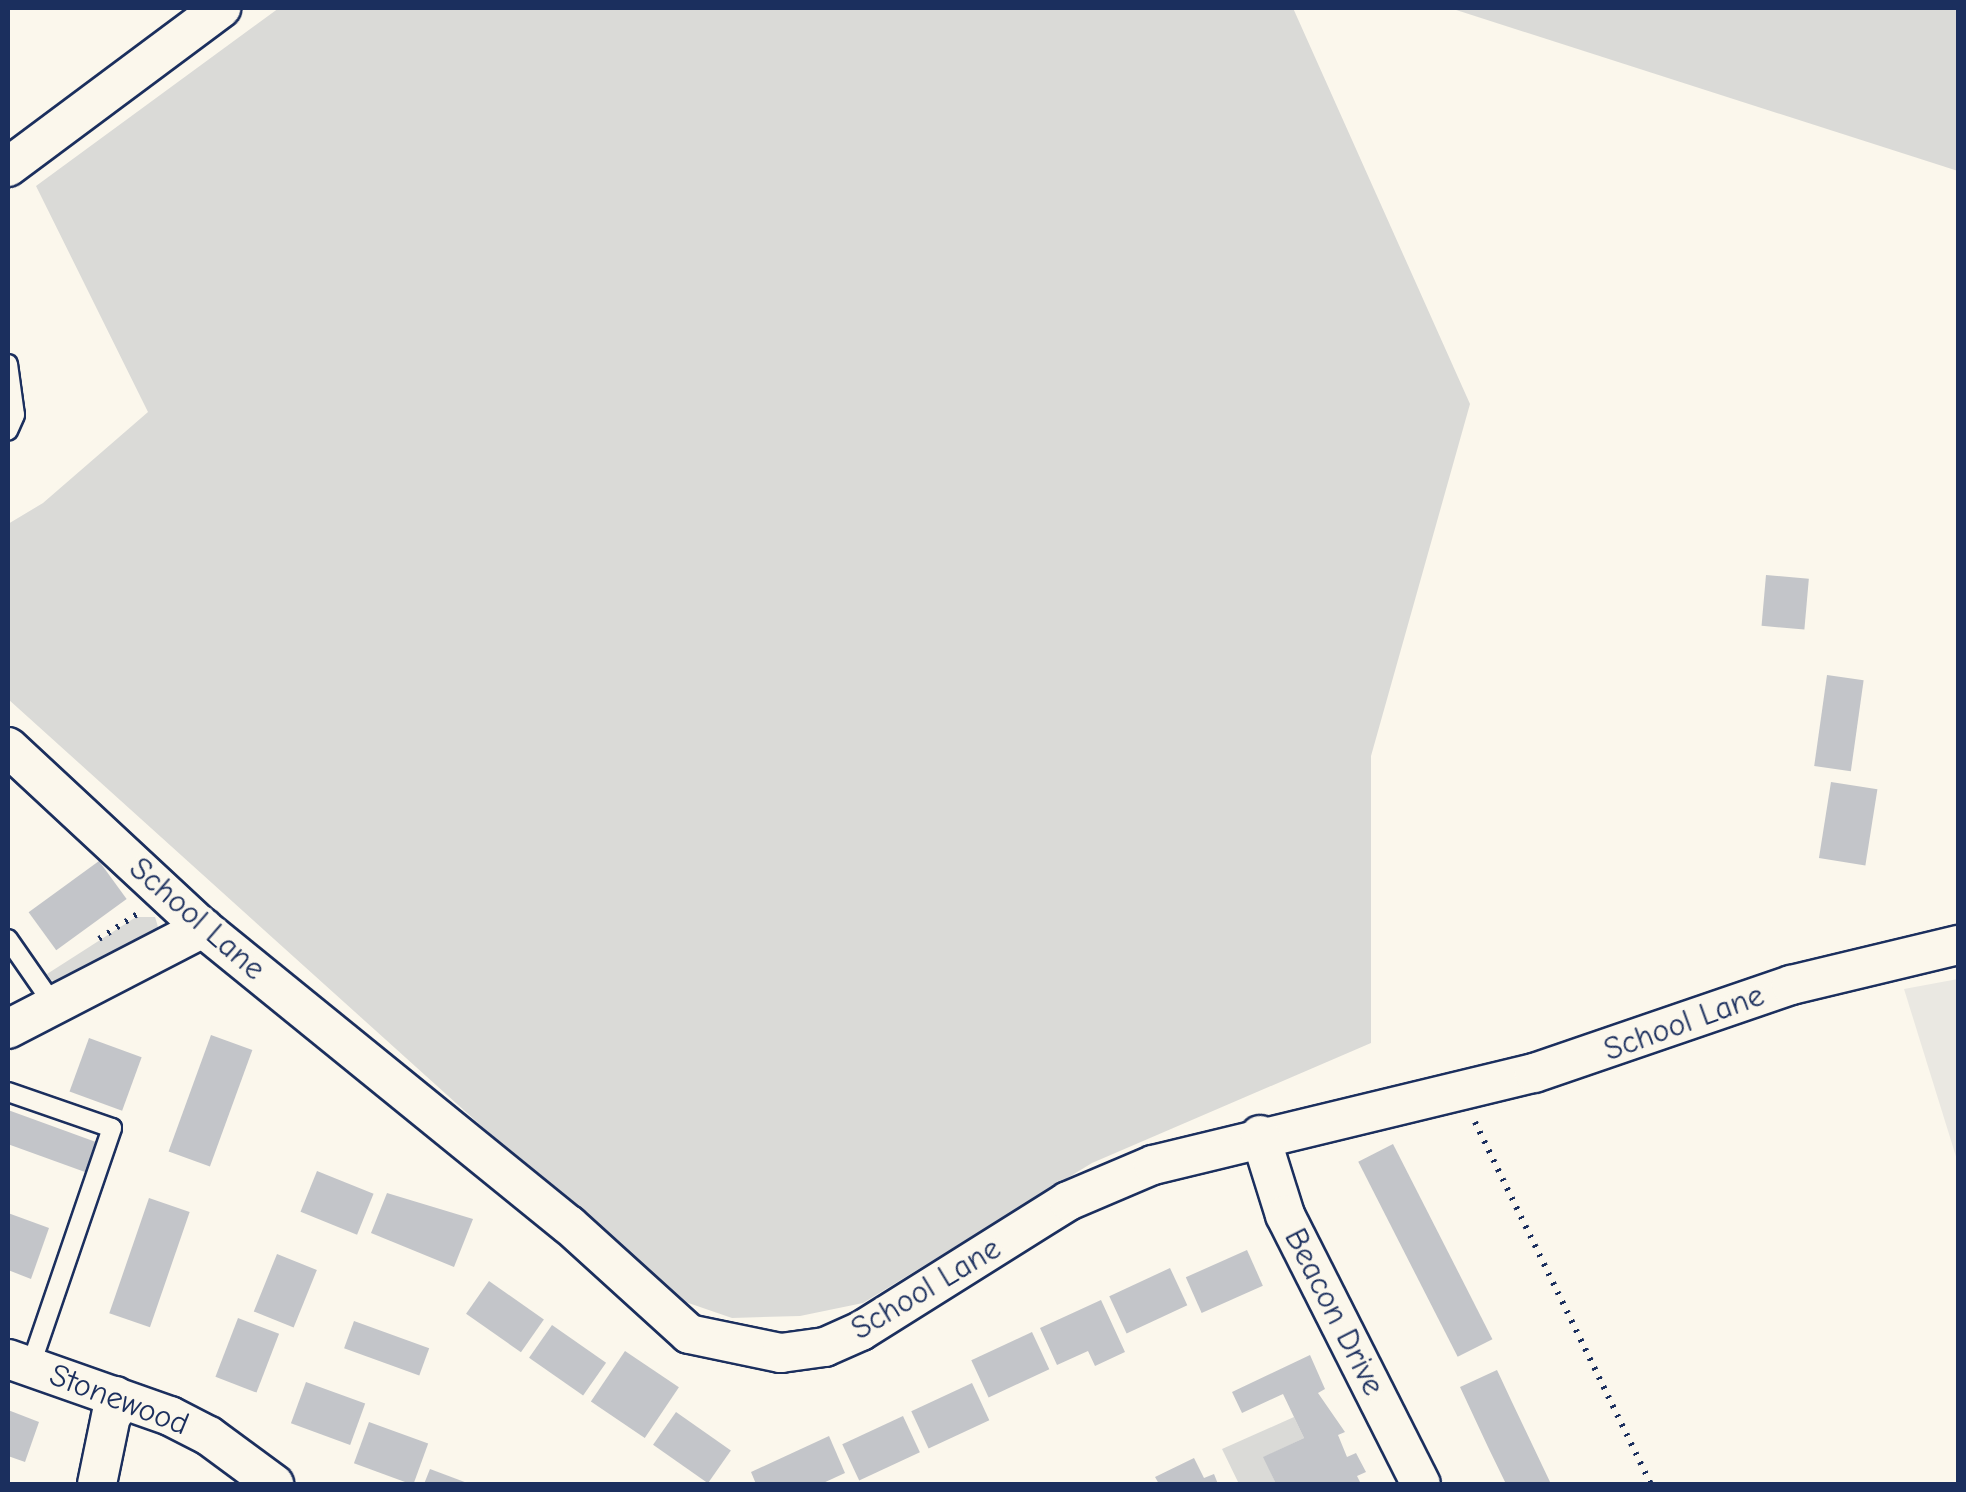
<!DOCTYPE html>
<html>
<head>
<meta charset="utf-8">
<style>
	body { margin:0 }
	#map { position:relative; width:1966px; height:1492px; overflow:hidden; background:#fbf7ec; font-family:"Comic Neue",sans-serif }
	div>[style] { position:absolute }
	.built>* { inset:0; background:#eae8e2 }
	.green>* { inset:0; background:#dadad7 }
	.building>* { inset:0; background:#c3c5c9; transform-origin:0 0 }
	.path>* { height:6px; margin-top:-3px; transform-origin:0; background:repeating-linear-gradient(90deg,#1b2f5e 0 2.5px,transparent 0 10.5px) }
	.roads { filter:drop-shadow(2px 0 #1b2f5e) drop-shadow(-2px 0 #1b2f5e) drop-shadow(0 2px #1b2f5e) drop-shadow(0 -2px #1b2f5e) }
	.service>* { height:18px; margin:-9px; padding:0 9px; transform-origin:9px; border-radius:9px; background:#fbf7ec }
	.minor>* { height:38px; margin:-19px; padding:0 19px; transform-origin:19px; border-radius:19px; background:#fbf7ec }
	span { translate:-50% -50%; white-space:nowrap; text-align:center; line-height:1.15; -webkit-text-stroke:9px #fbf7ec; paint-order:stroke }
	.street-label { font-size:32px; color:#1b2f5e }
	.frame { position:absolute; inset:0; border:10px solid #1b2f5e; pointer-events:none }
</style>
</head>
<body>
<div id="map">
	<div class="built">
		<div style="clip-path:polygon(1958px 979px,1958px 1163px,1904px 989px)"></div>
	</div>
	<div class="green">
		<div style="clip-path:polygon(279px 8px,1293px 8px,1470px 404px,1371px 756px,1371px 1043px,1092px 1163px,863px 1303px,800px 1316px,732px 1318px,671px 1297px,8px 699px,8px 524px,43px 503px,148px 412px,36px 186px)"></div>
		<div style="clip-path:polygon(1450px 8px,1958px 8px,1958px 171px)"></div>
		<div style="clip-path:polygon(136px 917px,155px 917px,159px 930px,63px 983px,51px 980px,47px 974px)"></div>
		<div style="clip-path:polygon(1294px 1417px,1304px 1438px,1264px 1457px,1276px 1484px,1239px 1484px,1222px 1449px)"></div>
	</div>
	<div class="building">
		<div style="left:1766px;top:575px;width:43px;height:51px;rotate:5deg"></div>
		<div style="left:1827px;top:675px;width:37px;height:92px;rotate:8deg"></div>
		<div style="left:1831px;top:782px;width:47px;height:77px;rotate:9deg"></div>
		<div style="left:99px;top:861px;width:47px;height:87px;rotate:54deg"></div>
		<div style="left:211px;top:1035px;width:44px;height:124px;rotate:20deg"></div>
		<div style="left:89px;top:1038px;width:56px;height:57px;rotate:20deg"></div>
		<div style="left:8px;top:1110px;width:98px;height:32px;rotate:20deg"></div>
		<div style="left:1393px;top:1144px;width:219px;height:39px;rotate:63deg"></div>
		<div style="left:317px;top:1171px;width:61px;height:44px;rotate:22deg"></div>
		<div style="clip-path:polygon(387px 1193px,473px 1219px,454px 1267px,371px 1233px)"></div>
		<div style="left:149px;top:1198px;width:43px;height:122px;rotate:19deg"></div>
		<div style="clip-path:polygon(8px 1213px,49px 1228px,31px 1279px,8px 1270px)"></div>
		<div style="left:1247px;top:1250px;width:39px;height:67px;rotate:66deg"></div>
		<div style="left:277px;top:1254px;width:43px;height:62px;rotate:22deg"></div>
		<div style="left:1170px;top:1268px;width:41px;height:67px;rotate:65deg"></div>
		<div style="left:489px;top:1281px;width:67px;height:40px;rotate:35deg"></div>
		<div style="clip-path:polygon(1101px 1300px,1125px 1352px,1095px 1366px,1088px 1351px,1057px 1365px,1040px 1328px)"></div>
		<div style="left:238px;top:1318px;width:44px;height:63px;rotate:21deg"></div>
		<div style="left:354px;top:1321px;width:80px;height:29px;rotate:20deg"></div>
		<div style="left:552px;top:1325px;width:66px;height:40px;rotate:35deg"></div>
		<div style="left:1032px;top:1332px;width:41px;height:67px;rotate:65deg"></div>
		<div style="left:625px;top:1351px;width:65px;height:61px;rotate:34deg"></div>
		<div style="clip-path:polygon(1310px 1355px,1325px 1389px,1318px 1393px,1345px 1432px,1338px 1435px,1347px 1457px,1356px 1453px,1366px 1472px,1357px 1476px,1361px 1484px,1276px 1484px,1263px 1457px,1304px 1438px,1283px 1394px,1242px 1413px,1232px 1392px)"></div>
		<div style="clip-path:polygon(1497px 1370px,1511px 1400px,1551px 1484px,1506px 1484px,1488px 1447px,1460px 1387px)"></div>
		<div style="left:306px;top:1382px;width:63px;height:44px;rotate:20deg"></div>
		<div style="left:972px;top:1383px;width:41px;height:67px;rotate:65deg"></div>
		<div style="clip-path:polygon(8px 1410px,39px 1422px,25px 1462px,8px 1456px)"></div>
		<div style="left:676px;top:1412px;width:67px;height:40px;rotate:35deg"></div>
		<div style="left:903px;top:1416px;width:40px;height:67px;rotate:65deg"></div>
		<div style="left:369px;top:1422px;width:63px;height:44px;rotate:20deg"></div>
		<div style="clip-path:polygon(829px 1436px,845px 1473px,821px 1484px,756px 1484px,751px 1472px)"></div>
		<div style="clip-path:polygon(1194px 1458px,1204px 1478px,1214px 1474px,1218px 1484px,1159px 1484px,1155px 1477px)"></div>
		<div style="clip-path:polygon(430px 1469px,470px 1484px,424px 1484px)"></div>
	</div>
	<div class="path">
		<div style="left:99px;top:939px;width:48px;rotate:-33deg"></div>
		<div style="left:1475px;top:1122px;width:403px;rotate:64.1deg"></div>
	</div>
	<div class="roads">
		<div class="service">
			<div style="left:8px;top:364px;width:51px;rotate:82.2deg"></div>
			<div style="left:15px;top:415px;width:17px;rotate:114deg"></div>
			<div style="left:8px;top:939px;width:79px;rotate:55.3deg"></div>
			<div style="left:8px;top:1092px;width:110px;rotate:19.1deg"></div>
			<div style="left:112px;top:1128px;width:253px;rotate:108.9deg"></div>
		</div>
		<div class="minor">
			<div style="left:8px;top:167px;width:266px;rotate:-36.7deg"></div>
			<div style="left:8px;top:747px;width:266px;rotate:42.9deg"></div>
			<div style="left:203px;top:928px;width:471px;rotate:39.1deg"></div>
			<div style="left:569px;top:1225px;width:162px;rotate:42.2deg"></div>
			<div style="left:689px;top:1334px;width:94px;rotate:11.7deg"></div>
			<div style="left:781px;top:1353px;width:44px;rotate:-7.8deg"></div>
			<div style="left:825px;top:1347px;width:39px;rotate:-24deg"></div>
			<div style="left:861px;top:1331px;width:244px;rotate:-32.1deg"></div>
			<div style="left:1068px;top:1201px;width:92px;rotate:-23deg"></div>
			<div style="left:1153px;top:1165px;width:392px;rotate:-13.6deg"></div>
			<div style="left:1534px;top:1073px;width:272px;rotate:-18.9deg"></div>
			<div style="left:1791px;top:985px;width:172px;rotate:-13.5deg"></div>
			<div style="left:8px;top:1029px;width:220px;rotate:-27.4deg"></div>
			<div style="left:1260px;top:1135px;width:84px;rotate:72.6deg"></div>
			<div style="left:1285px;top:1215px;width:301px;rotate:63.2deg"></div>
			<div style="left:8px;top:1359px;width:172px;rotate:19.4deg"></div>
			<div style="left:170px;top:1416px;width:44px;rotate:27.1deg"></div>
			<div style="left:209px;top:1436px;width:81px;rotate:36.4deg"></div>
			<div style="left:97px;top:1484px;width:90px;rotate:-78.4deg"></div>
		</div>
	</div>
	<div class="street-label">
		<span style="left:197px;top:919px;rotate:41deg">School Lane</span>
		<span style="left:1684px;top:1023px;rotate:-20deg">School Lane</span>
		<span style="left:926px;top:1289px;rotate:-31deg">School Lane</span>
		<span style="left:1334px;top:1312px;rotate:63deg">Beacon Drive</span>
		<span style="left:119px;top:1400px;rotate:21deg">Stonewood</span>
	</div>
	<div class="frame"></div>
</div>
</body>
</html>
